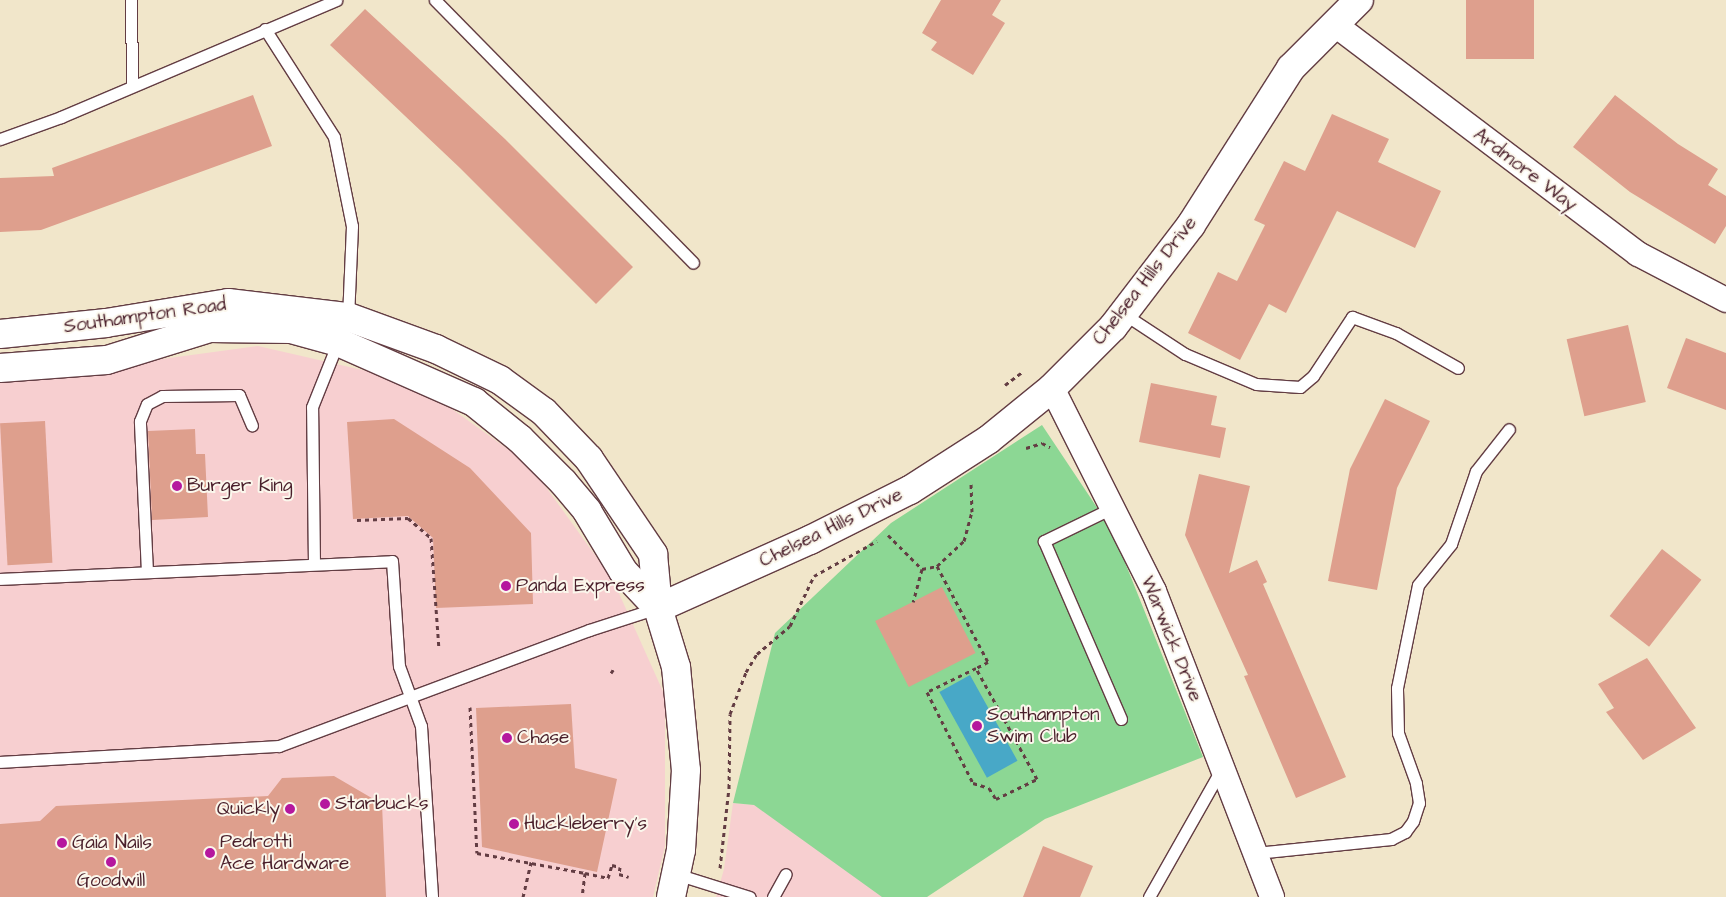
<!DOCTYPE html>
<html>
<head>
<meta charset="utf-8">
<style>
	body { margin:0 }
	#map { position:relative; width:1726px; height:897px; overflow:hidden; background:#f1e6ca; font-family:"Architects Daughter",sans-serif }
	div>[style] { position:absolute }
	.built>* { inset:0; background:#f7cfd0 }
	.green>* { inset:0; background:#8cd794 }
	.water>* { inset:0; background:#48a8c7; transform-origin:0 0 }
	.building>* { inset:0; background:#de9f8d; transform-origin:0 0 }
	.path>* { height:3px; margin-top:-1.5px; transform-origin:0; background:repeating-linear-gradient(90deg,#633d43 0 4px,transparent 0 8px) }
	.roads { filter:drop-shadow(1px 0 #633d43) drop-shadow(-1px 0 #633d43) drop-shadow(0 1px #633d43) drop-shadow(0 -1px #633d43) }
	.lane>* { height:11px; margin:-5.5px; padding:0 5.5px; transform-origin:5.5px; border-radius:5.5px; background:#fff }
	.street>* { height:24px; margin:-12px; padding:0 12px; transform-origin:12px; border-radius:12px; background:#fff }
	.secondary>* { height:28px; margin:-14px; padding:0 14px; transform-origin:14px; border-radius:14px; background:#fff }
	.dots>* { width:14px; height:14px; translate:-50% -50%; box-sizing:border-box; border:2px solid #fbf7ec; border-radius:50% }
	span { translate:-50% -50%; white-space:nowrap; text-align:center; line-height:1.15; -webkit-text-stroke:4px #fbf7ec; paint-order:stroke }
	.street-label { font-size:19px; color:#4a1f2b }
	.poi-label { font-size:19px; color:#4a1f2b }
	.left { translate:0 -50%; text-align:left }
	.right { translate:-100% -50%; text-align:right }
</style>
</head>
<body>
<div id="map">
	<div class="built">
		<div style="clip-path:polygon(258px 346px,371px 372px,452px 409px,530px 465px,613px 580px,665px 696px,665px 846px,653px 897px,0 897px,0 381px)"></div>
		<div style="clip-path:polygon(733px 803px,754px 805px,889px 897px,716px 897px,724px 869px)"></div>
	</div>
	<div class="green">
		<div style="clip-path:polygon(1042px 425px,1112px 530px,1203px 757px,1045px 819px,927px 897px,882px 897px,754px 805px,733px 803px,775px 633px,891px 523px)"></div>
	</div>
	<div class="water">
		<div style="left:970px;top:675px;width:98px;height:35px;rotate:61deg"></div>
	</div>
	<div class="building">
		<div style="clip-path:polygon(941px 0,1001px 0,992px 15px,1005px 23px,973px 75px,931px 50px,937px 42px,922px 33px)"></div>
		<div style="left:1466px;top:0;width:68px;height:59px"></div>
		<div style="clip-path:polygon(365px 9px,505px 139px,633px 267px,596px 304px,460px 168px,330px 45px)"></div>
		<div style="clip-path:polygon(253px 95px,272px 146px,41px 230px,0 232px,0 178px,54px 176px,52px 168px)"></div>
		<div style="clip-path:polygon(1615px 95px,1678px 144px,1718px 169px,1708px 185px,1726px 196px,1726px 226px,1715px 244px,1630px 192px,1573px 147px)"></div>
		<div style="clip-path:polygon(1332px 114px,1389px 139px,1378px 162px,1441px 191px,1415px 248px,1337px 211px,1286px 313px,1269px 304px,1240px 360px,1188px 333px,1218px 272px,1237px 281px,1265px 225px,1254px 220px,1284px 161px,1305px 171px)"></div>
		<div style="left:1628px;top:325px;width:79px;height:63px;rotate:77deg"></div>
		<div style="clip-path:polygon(1686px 338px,1726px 353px,1726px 410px,1667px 388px)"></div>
		<div style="clip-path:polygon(1151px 383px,1217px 396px,1211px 425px,1226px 428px,1220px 458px,1139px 442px)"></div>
		<div style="clip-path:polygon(1385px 399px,1430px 421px,1397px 488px,1377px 590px,1328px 581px,1350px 469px)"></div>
		<div style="clip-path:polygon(394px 419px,470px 468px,531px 533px,533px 604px,436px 608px,433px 538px,408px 516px,353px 519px,347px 422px)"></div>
		<div style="left:45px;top:421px;width:142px;height:45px;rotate:87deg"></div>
		<div style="clip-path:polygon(195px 429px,196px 454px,205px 454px,208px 517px,152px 520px,148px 431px)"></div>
		<div style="clip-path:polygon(1199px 474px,1250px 486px,1229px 573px,1257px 560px,1267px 582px,1263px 584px,1346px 777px,1296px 798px,1244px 676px,1248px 675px,1185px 535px)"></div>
		<div style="left:1662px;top:549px;width:50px;height:85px;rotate:38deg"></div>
		<div style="left:942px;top:587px;width:74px;height:75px;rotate:63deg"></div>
		<div style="clip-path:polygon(1647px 658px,1696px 728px,1643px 760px,1606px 712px,1614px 708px,1598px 684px)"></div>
		<div style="clip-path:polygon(571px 704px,575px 768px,617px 779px,597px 872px,482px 847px,476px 708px)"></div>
		<div style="clip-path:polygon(334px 776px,382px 804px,386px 897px,0 897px,0 824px,40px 821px,56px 806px,268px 796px,282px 778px)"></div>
		<div style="clip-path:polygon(1043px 846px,1093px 866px,1080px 897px,1023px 897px)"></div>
	</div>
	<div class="path">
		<div style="left:1005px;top:385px;width:21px;rotate:-37deg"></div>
		<div style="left:1026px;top:448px;width:17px;rotate:-17deg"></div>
		<div style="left:1042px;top:443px;width:9px;rotate:27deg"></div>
		<div style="left:357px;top:520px;width:51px;rotate:-2.2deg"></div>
		<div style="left:408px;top:518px;width:30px;rotate:41deg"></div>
		<div style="left:431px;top:538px;width:111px;rotate:85.9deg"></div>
		<div style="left:888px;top:535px;width:48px;rotate:45deg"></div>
		<div style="left:922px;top:569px;width:34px;rotate:105deg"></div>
		<div style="left:937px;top:566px;width:109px;rotate:62deg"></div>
		<div style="left:988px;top:662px;width:13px;rotate:153deg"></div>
		<div style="left:976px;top:668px;width:55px;rotate:153.9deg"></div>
		<div style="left:927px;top:692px;width:102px;rotate:63.2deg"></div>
		<div style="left:973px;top:783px;width:17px;rotate:17deg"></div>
		<div style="left:989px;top:788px;width:13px;rotate:58deg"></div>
		<div style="left:996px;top:799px;width:46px;rotate:-26deg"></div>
		<div style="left:1037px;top:779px;width:127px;rotate:-118.8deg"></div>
		<div style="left:922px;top:569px;width:15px;rotate:-11deg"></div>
		<div style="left:937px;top:566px;width:37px;rotate:-43deg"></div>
		<div style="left:964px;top:541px;width:30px;rotate:-75deg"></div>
		<div style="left:972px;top:512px;width:28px;rotate:-92deg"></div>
		<div style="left:582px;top:585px;width:9px;rotate:32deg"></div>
		<div style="left:611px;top:673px;width:4px;rotate:-56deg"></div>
		<div style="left:470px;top:707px;width:146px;rotate:87.3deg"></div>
		<div style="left:477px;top:853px;width:110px;rotate:10.5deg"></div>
		<div style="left:585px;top:873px;width:23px;rotate:97deg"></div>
		<div style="left:720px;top:868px;width:81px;rotate:-83.6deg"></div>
		<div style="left:729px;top:788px;width:74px;rotate:-89.2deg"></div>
		<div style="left:730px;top:714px;width:45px;rotate:-69.1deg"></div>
		<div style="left:746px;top:672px;width:21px;rotate:-59deg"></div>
		<div style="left:757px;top:654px;width:43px;rotate:-40.3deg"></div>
		<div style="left:790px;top:626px;width:55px;rotate:-64.4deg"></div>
		<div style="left:814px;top:576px;width:72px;rotate:-29.1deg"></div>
		<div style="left:585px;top:873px;width:24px;rotate:12deg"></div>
		<div style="left:608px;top:878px;width:14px;rotate:-73deg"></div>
		<div style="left:612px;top:865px;width:8px;rotate:14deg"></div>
		<div style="left:620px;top:867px;width:7px;rotate:98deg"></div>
		<div style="left:619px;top:874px;width:10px;rotate:17deg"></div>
		<div style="left:523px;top:897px;width:36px;rotate:-77deg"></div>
	</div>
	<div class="roads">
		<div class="lane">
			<div style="left:131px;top:0;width:85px;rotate:89.3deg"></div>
			<div style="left:435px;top:0;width:368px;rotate:45.5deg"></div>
			<div style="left:265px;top:29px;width:128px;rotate:57.4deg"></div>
			<div style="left:334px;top:137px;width:91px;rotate:78.6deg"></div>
			<div style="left:352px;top:226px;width:91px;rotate:92.5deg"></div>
			<div style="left:0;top:139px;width:65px;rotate:-19.8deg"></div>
			<div style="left:61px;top:117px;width:299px;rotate:-23deg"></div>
			<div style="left:1124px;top:314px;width:73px;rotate:33.3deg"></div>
			<div style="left:1185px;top:354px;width:77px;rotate:22.9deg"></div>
			<div style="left:1256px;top:384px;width:44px;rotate:3.9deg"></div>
			<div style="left:1300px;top:387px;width:17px;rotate:-40deg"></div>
			<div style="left:1313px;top:376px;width:71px;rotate:-56.5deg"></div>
			<div style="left:1352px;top:317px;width:47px;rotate:20deg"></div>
			<div style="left:1396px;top:333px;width:71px;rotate:29.4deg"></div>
			<div style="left:1112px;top:508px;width:76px;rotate:154.1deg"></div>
			<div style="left:1044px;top:541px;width:194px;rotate:66.6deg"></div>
			<div style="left:314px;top:564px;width:157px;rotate:-90.7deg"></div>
			<div style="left:312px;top:407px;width:70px;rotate:-68.2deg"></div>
			<div style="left:147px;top:572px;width:151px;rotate:-92.7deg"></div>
			<div style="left:140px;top:421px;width:18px;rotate:-68deg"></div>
			<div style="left:147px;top:404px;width:17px;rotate:-28deg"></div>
			<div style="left:162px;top:396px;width:77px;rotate:-0.7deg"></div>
			<div style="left:239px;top:395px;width:33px;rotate:67deg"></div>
			<div style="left:0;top:579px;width:392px;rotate:-2.6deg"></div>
			<div style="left:392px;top:561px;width:105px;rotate:86.2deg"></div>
			<div style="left:399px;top:666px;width:64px;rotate:69.9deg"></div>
			<div style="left:421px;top:726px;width:171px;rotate:86.3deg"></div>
			<div style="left:0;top:762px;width:279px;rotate:-3.3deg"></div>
			<div style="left:279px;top:746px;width:331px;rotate:-20.5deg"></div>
			<div style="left:589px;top:630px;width:71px;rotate:-17.9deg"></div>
			<div style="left:1256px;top:853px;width:136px;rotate:-5.9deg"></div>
			<div style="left:1391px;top:839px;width:16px;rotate:-27deg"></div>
			<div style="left:1405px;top:832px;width:14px;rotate:-54deg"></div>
			<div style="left:1413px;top:821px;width:19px;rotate:-72deg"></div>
			<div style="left:1419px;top:803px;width:20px;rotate:-99deg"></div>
			<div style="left:1416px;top:783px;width:53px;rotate:-109.8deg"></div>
			<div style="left:1398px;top:733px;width:45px;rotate:-91.3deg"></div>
			<div style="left:1397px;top:688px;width:105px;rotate:-78.5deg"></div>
			<div style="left:1418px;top:585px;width:53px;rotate:-51.2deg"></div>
			<div style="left:1451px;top:544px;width:77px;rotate:-71.1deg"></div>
			<div style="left:1476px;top:471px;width:53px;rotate:-51.8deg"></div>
			<div style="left:676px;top:874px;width:77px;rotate:17.3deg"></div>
			<div style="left:773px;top:897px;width:26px;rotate:-61deg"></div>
			<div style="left:1149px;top:897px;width:148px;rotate:-60.5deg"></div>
		</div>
		<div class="street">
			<div style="left:1334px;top:24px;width:381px;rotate:37.1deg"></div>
			<div style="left:1638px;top:254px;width:99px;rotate:27.6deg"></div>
			<div style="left:1052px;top:388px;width:227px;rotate:63.3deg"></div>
			<div style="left:1154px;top:591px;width:328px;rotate:68.9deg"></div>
		</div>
		<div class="secondary">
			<div style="left:0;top:334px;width:107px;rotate:-5.9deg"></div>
			<div style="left:106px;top:323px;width:124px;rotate:-9.3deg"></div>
			<div style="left:228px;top:303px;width:121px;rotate:6.7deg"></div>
			<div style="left:348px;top:317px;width:94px;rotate:20deg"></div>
			<div style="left:436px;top:349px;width:71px;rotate:25.8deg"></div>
			<div style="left:500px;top:380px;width:54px;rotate:36deg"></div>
			<div style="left:544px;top:412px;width:65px;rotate:46.2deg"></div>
			<div style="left:589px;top:459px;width:115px;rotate:56deg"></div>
			<div style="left:653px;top:554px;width:54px;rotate:84.7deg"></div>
			<div style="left:658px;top:608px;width:62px;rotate:73deg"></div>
			<div style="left:676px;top:667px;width:103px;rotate:84.5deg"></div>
			<div style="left:686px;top:770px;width:80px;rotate:93.6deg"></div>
			<div style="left:681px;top:850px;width:48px;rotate:102deg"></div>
			<div style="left:0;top:368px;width:107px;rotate:-4.3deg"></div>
			<div style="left:107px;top:360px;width:108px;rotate:-17.3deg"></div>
			<div style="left:210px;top:328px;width:81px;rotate:0.7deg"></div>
			<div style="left:291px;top:329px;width:49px;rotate:15.5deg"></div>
			<div style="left:338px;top:342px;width:149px;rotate:23.8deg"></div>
			<div style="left:474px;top:402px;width:59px;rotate:38.8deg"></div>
			<div style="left:520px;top:439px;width:61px;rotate:45deg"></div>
			<div style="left:563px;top:482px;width:38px;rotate:50deg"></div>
			<div style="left:587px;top:511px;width:70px;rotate:59deg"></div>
			<div style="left:623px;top:571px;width:51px;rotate:46.6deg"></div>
			<div style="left:658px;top:608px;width:167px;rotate:-24.1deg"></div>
			<div style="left:810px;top:540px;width:112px;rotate:-26.6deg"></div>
			<div style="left:910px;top:490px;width:93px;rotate:-32.7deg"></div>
			<div style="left:988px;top:440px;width:82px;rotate:-39.1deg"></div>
			<div style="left:1052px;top:388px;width:86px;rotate:-45deg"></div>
			<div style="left:1113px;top:327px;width:128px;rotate:-52.6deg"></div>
			<div style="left:1191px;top:225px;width:186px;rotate:-57.5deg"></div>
			<div style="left:1291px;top:68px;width:96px;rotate:-45deg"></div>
		</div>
	</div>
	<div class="dots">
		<div style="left:177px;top:486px;background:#b5179e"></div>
		<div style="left:506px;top:586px;background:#b5179e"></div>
		<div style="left:977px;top:726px;background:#b5179e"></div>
		<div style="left:507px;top:738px;background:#b5179e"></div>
		<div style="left:325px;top:804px;background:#b5179e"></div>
		<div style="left:290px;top:809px;background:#b5179e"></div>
		<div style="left:514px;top:824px;background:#b5179e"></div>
		<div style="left:62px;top:843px;background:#b5179e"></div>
		<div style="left:210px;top:853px;background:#b5179e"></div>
		<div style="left:111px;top:862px;background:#b5179e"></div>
	</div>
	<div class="street-label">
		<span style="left:1525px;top:170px;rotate:37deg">Ardmore Way</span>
		<span style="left:1145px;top:281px;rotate:-52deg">Chelsea Hills Drive</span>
		<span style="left:145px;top:316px;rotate:-8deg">Southampton Road</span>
		<span style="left:831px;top:528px;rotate:-26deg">Chelsea Hills Drive</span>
		<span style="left:1171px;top:639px;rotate:68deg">Warwick Drive</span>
	</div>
	<div class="poi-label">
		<span class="left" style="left:187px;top:486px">Burger King</span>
		<span class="left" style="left:516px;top:586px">Panda Express</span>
		<span class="left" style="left:987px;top:726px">Southampton<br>Swim Club</span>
		<span class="left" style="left:517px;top:738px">Chase</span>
		<span class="left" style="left:335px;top:804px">Starbucks</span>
		<span class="right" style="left:280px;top:809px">Quickly</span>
		<span class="left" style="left:524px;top:824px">Huckleberry's</span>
		<span class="left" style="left:220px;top:853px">Pedrotti<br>Ace Hardware</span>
		<span class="left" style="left:72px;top:843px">Gaia Nails</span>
		<span style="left:111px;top:881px">Goodwill</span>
	</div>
</div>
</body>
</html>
